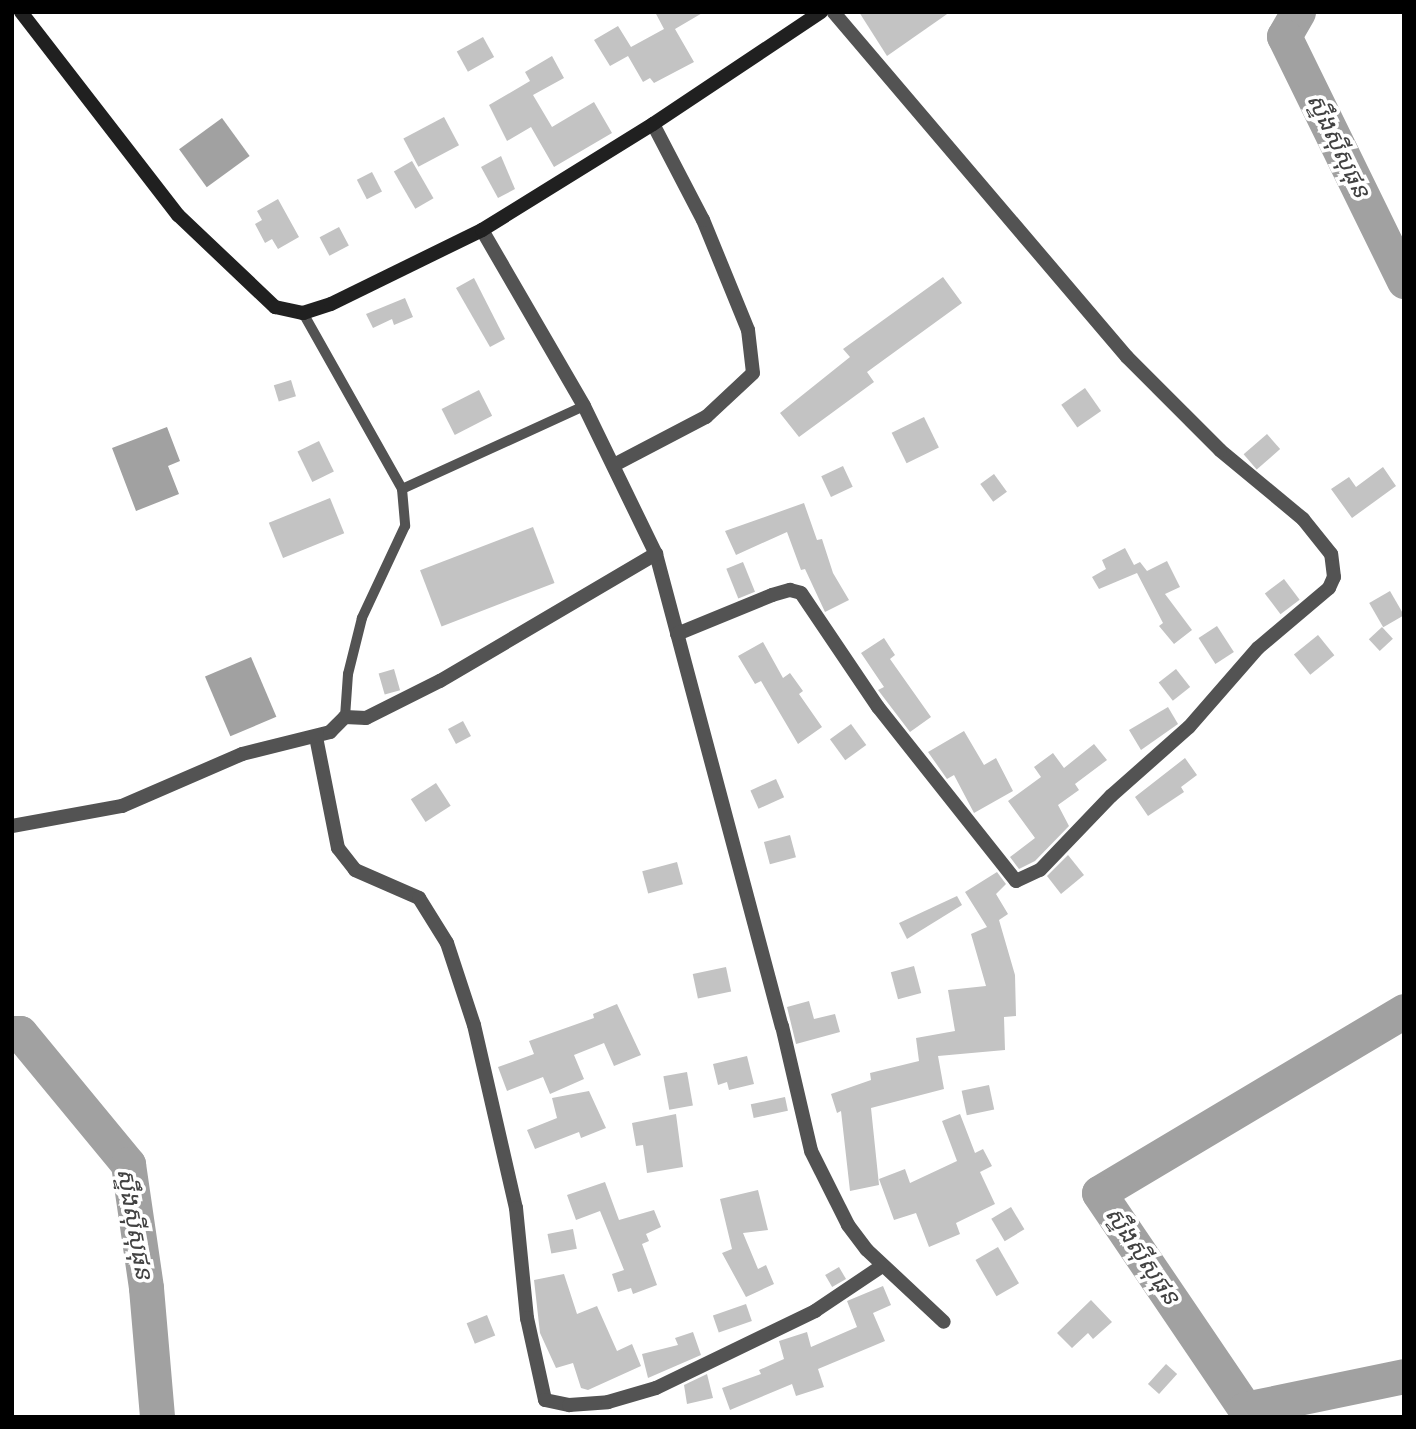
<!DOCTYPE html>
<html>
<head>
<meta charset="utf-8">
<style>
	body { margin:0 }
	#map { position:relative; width:1416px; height:1429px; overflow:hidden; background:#fff; font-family:"Fira Sans Condensed","Noto Sans Khmer",sans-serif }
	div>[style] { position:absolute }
	.water>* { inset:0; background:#a1a1a1; transform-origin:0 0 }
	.river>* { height:35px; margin:-17.5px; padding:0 17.5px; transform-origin:17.5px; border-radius:17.5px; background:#a1a1a1 }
	.building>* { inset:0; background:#c3c3c3; transform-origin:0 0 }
	.lane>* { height:10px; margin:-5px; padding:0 5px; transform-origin:5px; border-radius:5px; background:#535353 }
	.street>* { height:14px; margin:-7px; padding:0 7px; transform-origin:7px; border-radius:7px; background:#535353 }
	.secondary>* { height:14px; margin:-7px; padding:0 7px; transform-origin:7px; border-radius:7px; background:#202020 }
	span { translate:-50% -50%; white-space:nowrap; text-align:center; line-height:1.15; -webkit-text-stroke:7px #fff; paint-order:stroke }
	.water-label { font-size:24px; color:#424242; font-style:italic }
	.frame { position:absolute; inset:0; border:14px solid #000; pointer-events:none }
</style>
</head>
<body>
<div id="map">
	<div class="water">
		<div style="left:222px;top:118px;width:47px;height:53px;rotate:54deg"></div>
		<div style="clip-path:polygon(167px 427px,180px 461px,168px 466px,179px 494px,136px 511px,112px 448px)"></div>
		<div style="left:251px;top:657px;width:65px;height:50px;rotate:67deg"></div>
	</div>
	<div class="river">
		<div style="left:1298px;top:12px;width:28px;rotate:120deg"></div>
		<div style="left:1284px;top:36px;width:273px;rotate:63.9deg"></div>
		<div style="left:1404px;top:1011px;width:355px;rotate:149.2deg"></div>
		<div style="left:1099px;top:1193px;width:261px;rotate:55.9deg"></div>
		<div style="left:1245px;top:1409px;width:162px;rotate:-11.7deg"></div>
		<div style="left:12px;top:1033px;width:8px"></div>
		<div style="left:20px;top:1033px;width:170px;rotate:50.5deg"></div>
		<div style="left:128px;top:1164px;width:125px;rotate:81.7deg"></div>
		<div style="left:146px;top:1288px;width:129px;rotate:85.1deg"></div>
	</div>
	<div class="building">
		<div style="clip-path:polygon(655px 12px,704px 12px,675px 29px,694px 62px,654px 83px,650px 78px,643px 82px,628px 56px,610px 66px,594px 40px,618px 26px,631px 47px,664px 29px)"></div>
		<div style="clip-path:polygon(859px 12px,950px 12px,887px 56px)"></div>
		<div style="left:483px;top:37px;width:23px;height:30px;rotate:61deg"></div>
		<div style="clip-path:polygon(552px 56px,564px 78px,533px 95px,552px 127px,594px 102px,612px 133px,554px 167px,531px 127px,507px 141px,489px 105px,530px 81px,525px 72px)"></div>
		<div style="left:444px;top:117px;width:32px;height:46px;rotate:62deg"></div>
		<div style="clip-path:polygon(501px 156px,515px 189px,498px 198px,481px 167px)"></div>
		<div style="left:412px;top:161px;width:43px;height:21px;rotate:60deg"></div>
		<div style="left:372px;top:172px;width:22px;height:17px;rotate:63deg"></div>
		<div style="clip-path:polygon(278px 199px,299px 237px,278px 249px,272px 239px,265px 243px,255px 224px,262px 220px,257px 211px)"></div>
		<div style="left:339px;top:227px;width:21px;height:22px;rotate:62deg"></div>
		<div style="clip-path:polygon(943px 277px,962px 303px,867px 372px,874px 382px,799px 437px,780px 413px,850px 357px,843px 349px)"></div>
		<div style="clip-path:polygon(474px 278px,505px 339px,490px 347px,456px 288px)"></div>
		<div style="clip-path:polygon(405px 298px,413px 317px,394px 325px,392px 319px,373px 328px,366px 314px)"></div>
		<div style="left:291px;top:380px;width:17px;height:18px;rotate:73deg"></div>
		<div style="left:1085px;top:388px;width:28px;height:29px;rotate:55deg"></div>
		<div style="left:479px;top:390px;width:29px;height:42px;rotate:63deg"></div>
		<div style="left:924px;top:417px;width:34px;height:36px;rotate:64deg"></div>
		<div style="left:1267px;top:434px;width:20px;height:31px;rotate:49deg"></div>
		<div style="left:319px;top:441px;width:34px;height:24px;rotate:64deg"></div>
		<div style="left:843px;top:466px;width:23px;height:24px;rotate:65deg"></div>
		<div style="clip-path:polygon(1383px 467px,1396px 486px,1352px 518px,1331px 489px,1349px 477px,1356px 487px)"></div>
		<div style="left:994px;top:474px;width:22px;height:17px;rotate:54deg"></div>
		<div style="left:330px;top:498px;width:38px;height:66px;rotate:68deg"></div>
		<div style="clip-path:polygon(804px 503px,817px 540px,822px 539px,833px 573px,849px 600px,825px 612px,805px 569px,801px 570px,787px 532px,736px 555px,725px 531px)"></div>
		<div style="left:533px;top:527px;width:60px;height:121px;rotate:69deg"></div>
		<div style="clip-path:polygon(1125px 548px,1134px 565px,1140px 562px,1147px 571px,1167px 561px,1180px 587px,1165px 594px,1192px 630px,1174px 644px,1159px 626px,1163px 623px,1137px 573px,1099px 589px,1092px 577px,1106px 569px,1102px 560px)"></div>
		<div style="left:743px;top:562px;width:32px;height:18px;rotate:68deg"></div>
		<div style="left:1284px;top:579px;width:26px;height:24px;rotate:53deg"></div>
		<div style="left:1390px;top:591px;width:28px;height:24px;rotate:60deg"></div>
		<div style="left:1217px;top:626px;width:31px;height:22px;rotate:57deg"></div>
		<div style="left:1382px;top:627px;width:16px;height:18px;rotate:47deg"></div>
		<div style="left:1318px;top:635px;width:26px;height:31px;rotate:51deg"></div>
		<div style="clip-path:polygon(884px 638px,895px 655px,890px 659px,931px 717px,910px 732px,878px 690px,884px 687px,861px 653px)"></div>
		<div style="clip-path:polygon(763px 642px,783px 678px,790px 673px,803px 691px,799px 694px,822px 727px,798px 744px,761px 681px,755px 684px,738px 656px)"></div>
		<div style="left:394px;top:669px;width:22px;height:16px;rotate:74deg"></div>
		<div style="left:1176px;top:669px;width:23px;height:22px;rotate:52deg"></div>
		<div style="clip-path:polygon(1168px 707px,1178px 724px,1141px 750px,1129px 730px)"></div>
		<div style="left:463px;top:721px;width:17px;height:17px;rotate:62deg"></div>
		<div style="left:851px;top:724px;width:26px;height:26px;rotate:54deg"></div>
		<div style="clip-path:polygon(964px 731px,984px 765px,996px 758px,1013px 791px,974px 813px,954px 775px,947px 779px,928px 752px)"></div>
		<div style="clip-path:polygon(1094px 744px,1107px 760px,1075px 784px,1079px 790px,1058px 805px,1069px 826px,1035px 861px,1019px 869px,1010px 857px,1035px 838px,1008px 801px,1041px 777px,1034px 767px,1053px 753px,1064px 768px)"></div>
		<div style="clip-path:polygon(1185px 758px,1197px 775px,1181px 787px,1184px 792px,1148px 816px,1135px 797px)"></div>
		<div style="left:776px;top:779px;width:20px;height:28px;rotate:66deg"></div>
		<div style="left:436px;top:783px;width:27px;height:30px;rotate:57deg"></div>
		<div style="left:790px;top:835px;width:23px;height:27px;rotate:75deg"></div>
		<div style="clip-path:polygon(1068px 855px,1084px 875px,1061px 894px,1047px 876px)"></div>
		<div style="left:677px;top:862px;width:23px;height:36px;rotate:75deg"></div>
		<div style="clip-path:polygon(997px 872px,1006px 884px,996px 894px,1008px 914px,999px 920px,1015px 975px,1016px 1016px,1004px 1017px,1005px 1050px,938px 1056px,944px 1089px,871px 1108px,879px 1185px,850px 1191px,841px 1111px,837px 1113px,831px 1094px,871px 1080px,870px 1073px,919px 1061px,916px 1038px,955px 1031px,948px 990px,986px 986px,971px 934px,987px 927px,965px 892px)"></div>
		<div style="clip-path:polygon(957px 896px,962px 905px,907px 939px,899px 923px)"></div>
		<div style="left:914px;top:966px;width:28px;height:24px;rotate:75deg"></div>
		<div style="left:726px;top:967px;width:25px;height:34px;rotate:78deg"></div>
		<div style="clip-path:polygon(809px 1001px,814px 1019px,835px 1014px,840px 1032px,796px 1044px,787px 1007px)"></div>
		<div style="clip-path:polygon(617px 1004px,641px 1055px,614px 1066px,604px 1043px,574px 1055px,584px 1079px,550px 1094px,543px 1077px,507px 1091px,498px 1067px,534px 1054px,529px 1041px,594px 1018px,593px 1014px)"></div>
		<div style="clip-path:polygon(747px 1056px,754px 1084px,729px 1090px,727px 1082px,718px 1085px,713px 1064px)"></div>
		<div style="left:687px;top:1072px;width:34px;height:24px;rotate:80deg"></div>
		<div style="left:989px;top:1085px;width:25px;height:28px;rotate:78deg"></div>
		<div style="clip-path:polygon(589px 1091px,606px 1128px,581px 1138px,579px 1132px,535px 1149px,527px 1130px,557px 1118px,552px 1098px)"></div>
		<div style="left:785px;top:1097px;width:14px;height:35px;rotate:78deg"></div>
		<div style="clip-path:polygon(676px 1114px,683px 1167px,647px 1173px,643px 1145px,636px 1146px,632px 1123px)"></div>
		<div style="clip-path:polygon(960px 1114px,975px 1153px,983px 1149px,992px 1166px,980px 1172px,995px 1204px,956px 1223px,960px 1234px,929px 1247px,916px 1213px,894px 1220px,879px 1179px,905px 1169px,910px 1183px,957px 1161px,942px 1121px)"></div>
		<div style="clip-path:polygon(605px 1182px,619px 1220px,654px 1210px,661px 1227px,646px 1234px,649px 1241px,642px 1244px,657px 1285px,633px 1294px,631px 1288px,618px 1292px,612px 1274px,624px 1270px,600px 1211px,576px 1220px,567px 1195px)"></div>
		<div style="clip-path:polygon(758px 1190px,768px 1230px,743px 1233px,758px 1269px,766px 1265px,774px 1284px,746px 1297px,722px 1253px,732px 1249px,720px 1199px)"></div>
		<div style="left:1011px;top:1207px;width:26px;height:23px;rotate:59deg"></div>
		<div style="left:573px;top:1229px;width:20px;height:26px;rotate:79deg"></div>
		<div style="left:998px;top:1247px;width:42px;height:26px;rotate:60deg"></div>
		<div style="left:839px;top:1267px;width:14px;height:16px;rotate:60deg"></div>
		<div style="clip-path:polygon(564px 1274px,577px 1314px,597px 1306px,617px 1351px,632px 1344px,641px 1366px,588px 1390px,581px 1388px,573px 1363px,556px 1368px,540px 1333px,534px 1280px)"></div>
		<div style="clip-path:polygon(883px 1286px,891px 1305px,873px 1313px,885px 1341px,818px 1369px,824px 1387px,796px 1396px,792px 1384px,730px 1410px,722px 1388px,761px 1374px,759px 1370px,784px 1359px,779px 1341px,807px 1332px,811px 1347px,857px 1327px,847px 1301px)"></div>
		<div style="clip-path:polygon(1091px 1300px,1112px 1322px,1093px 1339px,1088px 1333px,1072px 1348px,1057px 1333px)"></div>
		<div style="left:746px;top:1304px;width:18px;height:35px;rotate:71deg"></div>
		<div style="left:487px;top:1315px;width:22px;height:22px;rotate:68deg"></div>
		<div style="clip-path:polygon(693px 1332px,701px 1355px,648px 1378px,642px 1354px,678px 1345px,675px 1338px)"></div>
		<div style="left:1166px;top:1364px;width:15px;height:27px;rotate:42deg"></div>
		<div style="clip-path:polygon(707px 1374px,713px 1398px,687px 1404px,684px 1385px)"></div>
	</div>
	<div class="lane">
		<div style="left:303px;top:313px;width:202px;rotate:60.6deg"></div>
		<div style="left:402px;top:489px;width:37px;rotate:85deg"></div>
		<div style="left:405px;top:526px;width:102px;rotate:115.1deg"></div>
		<div style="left:362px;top:618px;width:58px;rotate:104deg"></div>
		<div style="left:348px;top:674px;width:43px;rotate:94deg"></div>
		<div style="left:402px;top:489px;width:200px;rotate:-24.5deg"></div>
	</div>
	<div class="street">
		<div style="left:482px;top:230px;width:203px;rotate:59.9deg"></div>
		<div style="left:584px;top:406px;width:165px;rotate:64.1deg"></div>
		<div style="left:656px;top:554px;width:489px;rotate:75.1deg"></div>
		<div style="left:782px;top:1026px;width:128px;rotate:76.9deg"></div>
		<div style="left:811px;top:1151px;width:83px;rotate:63.4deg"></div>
		<div style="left:848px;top:1225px;width:31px;rotate:53deg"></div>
		<div style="left:867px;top:1250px;width:105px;rotate:43.1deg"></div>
		<div style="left:614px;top:465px;width:104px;rotate:-27.6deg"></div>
		<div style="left:706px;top:417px;width:64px;rotate:-43.1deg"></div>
		<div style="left:753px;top:373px;width:43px;rotate:-96.6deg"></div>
		<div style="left:748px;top:330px;width:119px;rotate:-112.2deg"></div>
		<div style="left:703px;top:220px;width:108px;rotate:-117.5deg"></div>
		<div style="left:677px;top:634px;width:103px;rotate:-22.3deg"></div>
		<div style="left:772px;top:595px;width:19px;rotate:-16deg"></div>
		<div style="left:790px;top:590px;width:11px;rotate:15deg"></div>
		<div style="left:801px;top:593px;width:138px;rotate:56deg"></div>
		<div style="left:878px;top:707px;width:222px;rotate:51.6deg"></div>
		<div style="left:1016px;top:881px;width:26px;rotate:-25deg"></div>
		<div style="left:1040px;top:870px;width:103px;rotate:-46.2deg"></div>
		<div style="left:1111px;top:796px;width:104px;rotate:-41.5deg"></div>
		<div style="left:1189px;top:727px;width:105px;rotate:-48.9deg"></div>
		<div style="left:1258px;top:648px;width:93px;rotate:-40.2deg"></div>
		<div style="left:1329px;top:588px;width:12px;rotate:-66deg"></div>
		<div style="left:1334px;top:577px;width:23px;rotate:-97deg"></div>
		<div style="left:1331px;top:554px;width:45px;rotate:-128.7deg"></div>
		<div style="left:1303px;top:519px;width:108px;rotate:-140.3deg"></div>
		<div style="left:1220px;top:450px;width:132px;rotate:-135deg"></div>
		<div style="left:1127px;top:357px;width:453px;rotate:-130.4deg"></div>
		<div style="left:316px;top:737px;width:113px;rotate:78.8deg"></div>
		<div style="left:338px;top:848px;width:28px;rotate:52deg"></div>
		<div style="left:355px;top:870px;width:70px;rotate:23.6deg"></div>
		<div style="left:419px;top:898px;width:53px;rotate:58.1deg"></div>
		<div style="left:447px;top:943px;width:86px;rotate:71.8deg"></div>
		<div style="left:474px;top:1025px;width:188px;rotate:77.1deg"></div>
		<div style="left:516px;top:1208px;width:111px;rotate:84.3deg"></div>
		<div style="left:527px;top:1318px;width:84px;rotate:77.6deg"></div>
		<div style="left:545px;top:1400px;width:25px;rotate:12deg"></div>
		<div style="left:569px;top:1405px;width:39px;rotate:-4deg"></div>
		<div style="left:608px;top:1402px;width:50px;rotate:-16.3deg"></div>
		<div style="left:656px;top:1388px;width:177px;rotate:-25.8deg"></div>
		<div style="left:815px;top:1311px;width:81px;rotate:-33.9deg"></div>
		<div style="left:12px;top:826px;width:112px;rotate:-10.3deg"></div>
		<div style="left:122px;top:806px;width:131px;rotate:-23.4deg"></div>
		<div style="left:242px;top:754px;width:91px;rotate:-14deg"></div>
		<div style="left:330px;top:732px;width:21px;rotate:-45deg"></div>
		<div style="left:345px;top:717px;width:21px;rotate:3deg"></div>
		<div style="left:366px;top:718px;width:83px;rotate:-26.6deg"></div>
		<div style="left:440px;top:681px;width:251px;rotate:-30.5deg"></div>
	</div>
	<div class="secondary">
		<div style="left:21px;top:12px;width:257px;rotate:52.3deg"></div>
		<div style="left:178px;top:215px;width:134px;rotate:43.5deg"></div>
		<div style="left:275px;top:307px;width:29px;rotate:12deg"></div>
		<div style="left:303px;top:313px;width:29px;rotate:-18deg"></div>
		<div style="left:331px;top:304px;width:168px;rotate:-26.1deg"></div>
		<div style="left:482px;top:230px;width:201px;rotate:-31.8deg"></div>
		<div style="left:653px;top:124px;width:202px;rotate:-33.7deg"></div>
	</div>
	<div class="water-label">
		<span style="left:1338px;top:146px;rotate:64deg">ស្ទឹងស៊ីសុផុន</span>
		<span style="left:134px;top:1224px;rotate:80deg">ស្ទឹងស៊ីសុផុន</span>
		<span style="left:1142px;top:1256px;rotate:56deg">ស្ទឹងស៊ីសុផុន</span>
	</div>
	<div class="frame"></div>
</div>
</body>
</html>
